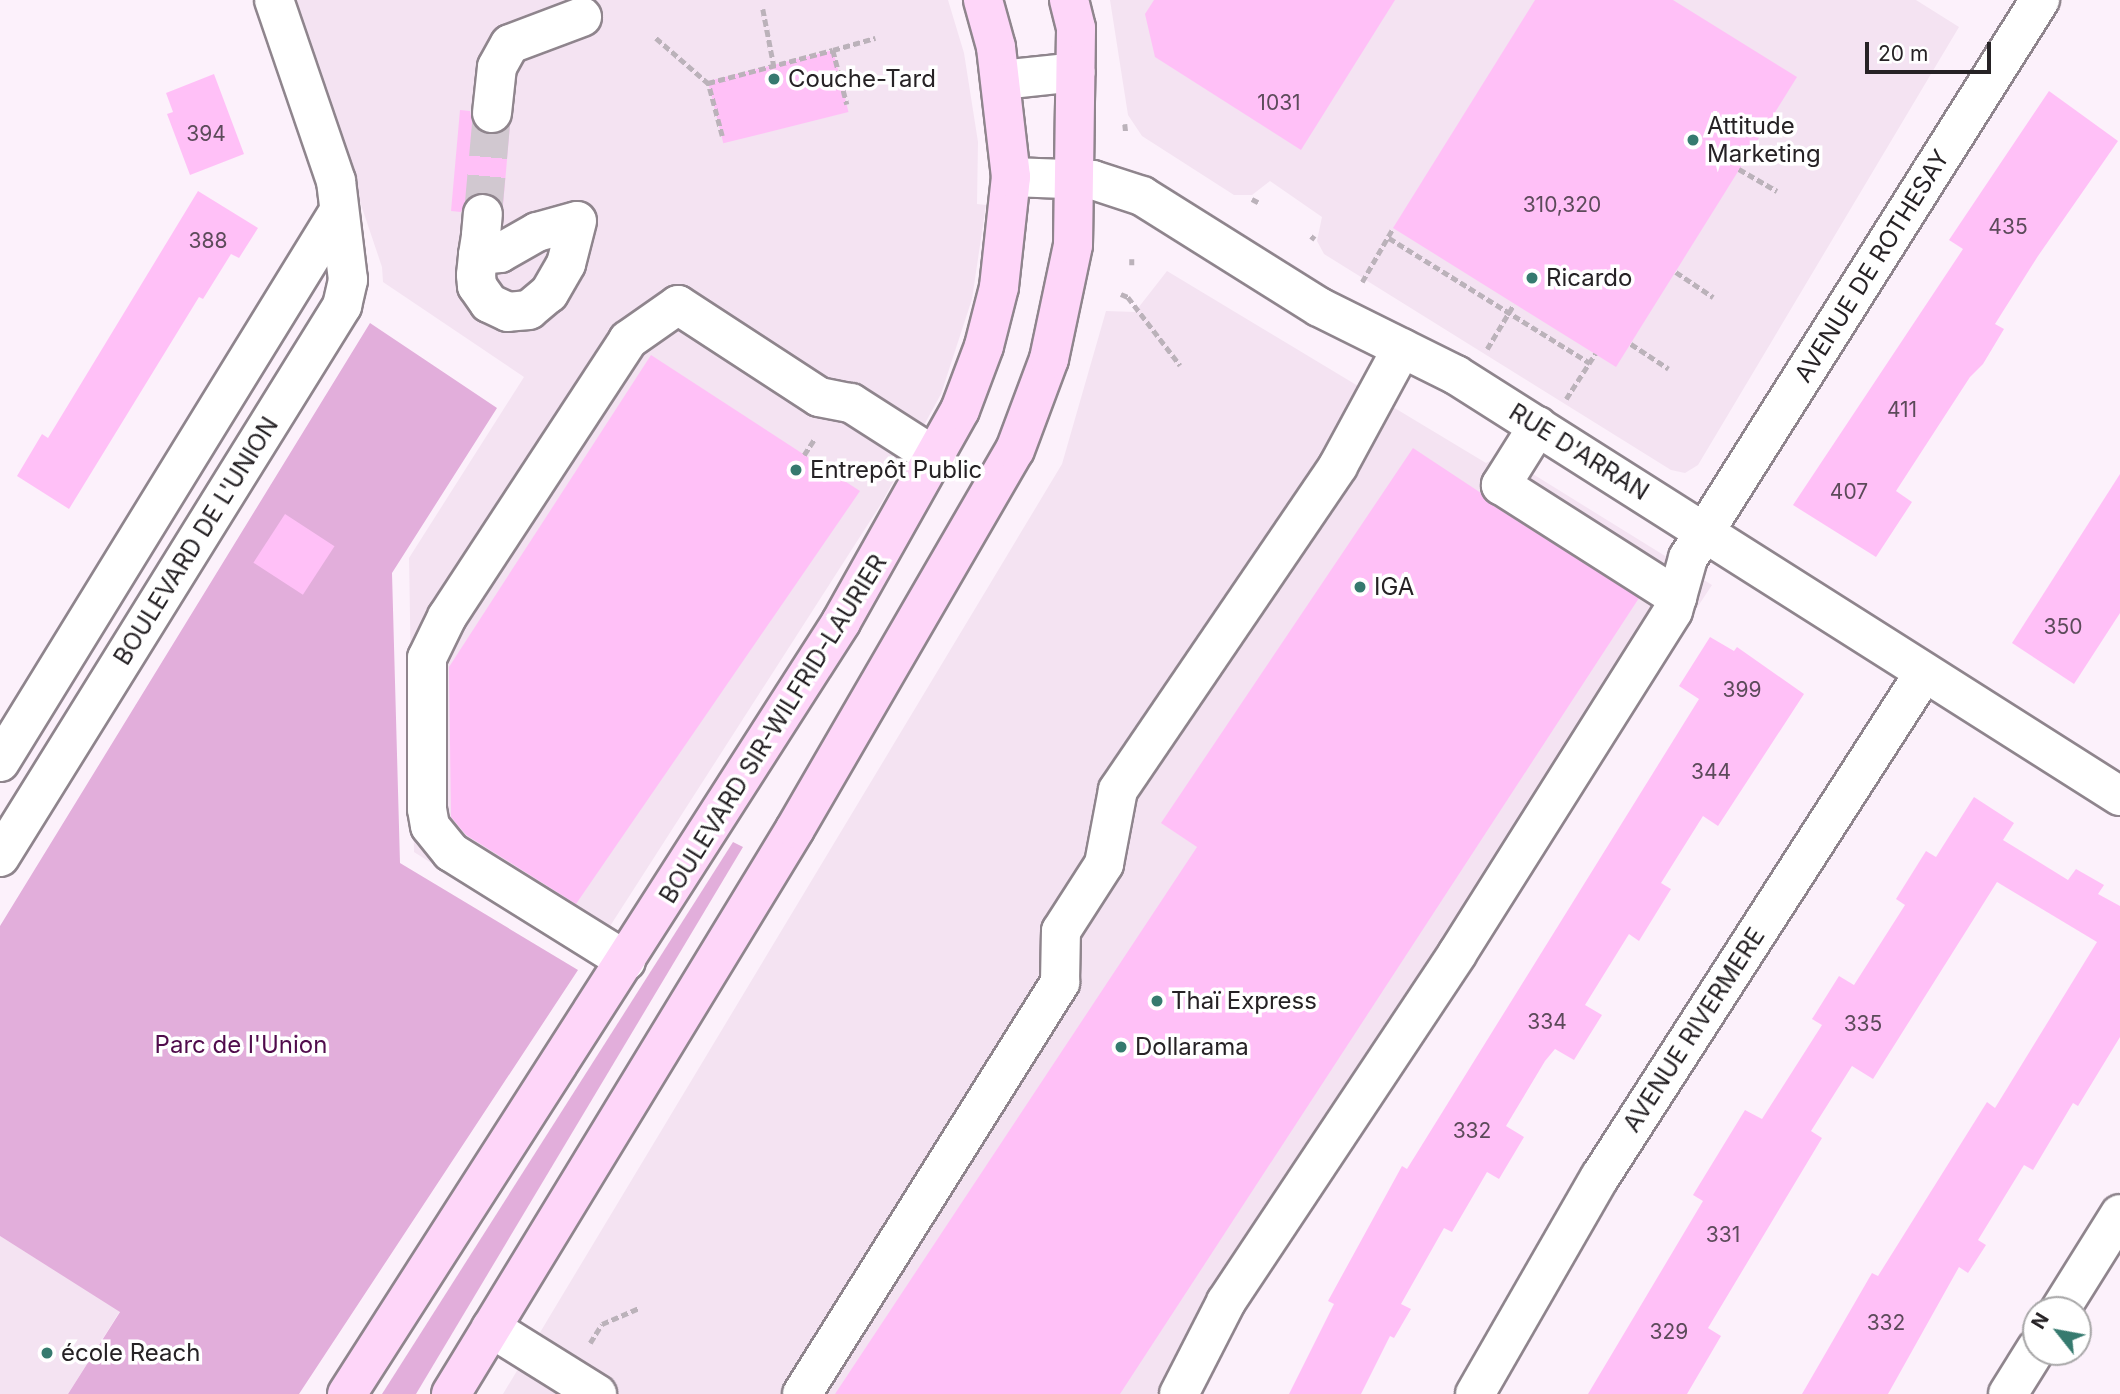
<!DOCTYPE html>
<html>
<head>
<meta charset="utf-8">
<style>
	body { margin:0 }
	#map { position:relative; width:2120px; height:1394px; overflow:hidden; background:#fcf1fb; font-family:Inter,sans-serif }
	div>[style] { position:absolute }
	.built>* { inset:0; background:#f4e3f2 }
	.green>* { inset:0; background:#e2aedb }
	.building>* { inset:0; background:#ffc0f7; transform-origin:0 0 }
	.minor-tunnel>* { height:38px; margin-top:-19px; transform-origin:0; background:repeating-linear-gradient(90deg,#d1c8d0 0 38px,transparent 0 57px) }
	.path>* { height:4.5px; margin-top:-2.25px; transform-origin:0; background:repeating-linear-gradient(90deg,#bbb2ba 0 7px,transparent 0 10.5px) }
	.roads { filter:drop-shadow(2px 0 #8f858d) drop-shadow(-2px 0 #8f858d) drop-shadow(0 2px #8f858d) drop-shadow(0 -2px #8f858d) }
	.minor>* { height:38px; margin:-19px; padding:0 19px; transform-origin:19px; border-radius:19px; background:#fff }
	.major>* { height:38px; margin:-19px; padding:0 19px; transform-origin:19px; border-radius:19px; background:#fed6f9 }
	.dots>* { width:19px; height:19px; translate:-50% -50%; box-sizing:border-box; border:4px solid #fff; border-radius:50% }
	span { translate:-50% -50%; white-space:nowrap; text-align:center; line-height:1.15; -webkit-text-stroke:7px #fff; paint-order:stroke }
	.number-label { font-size:21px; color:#5c4a5a }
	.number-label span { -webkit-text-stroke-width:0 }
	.poi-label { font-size:24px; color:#262225 }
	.left { translate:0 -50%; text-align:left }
	.street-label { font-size:24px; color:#262225 }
	.park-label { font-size:24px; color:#500c4c }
	.north { position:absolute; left:2022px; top:1296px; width:70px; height:70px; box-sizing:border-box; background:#fff; border:2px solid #a8a7a8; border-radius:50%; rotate:301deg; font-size:19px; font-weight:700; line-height:28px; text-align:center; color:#262225 }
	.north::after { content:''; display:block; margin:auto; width:24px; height:32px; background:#367a6f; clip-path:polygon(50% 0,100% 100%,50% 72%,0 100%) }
	.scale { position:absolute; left:1865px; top:42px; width:126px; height:32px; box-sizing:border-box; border:4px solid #262225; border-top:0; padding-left:9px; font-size:21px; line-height:24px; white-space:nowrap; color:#262225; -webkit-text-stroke:5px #fff; paint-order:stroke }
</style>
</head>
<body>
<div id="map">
	<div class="built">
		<div style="clip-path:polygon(292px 0,948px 0,964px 53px,978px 142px,977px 204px,986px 205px,972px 299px,941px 394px,881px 504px,587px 962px,414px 852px,409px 558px,524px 377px,383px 282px,382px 267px)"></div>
		<div style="clip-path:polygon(1110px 0,1916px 0,1959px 27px,1698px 465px,1685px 473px,1671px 470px,1324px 254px,1317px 241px,1322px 217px,1270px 181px,1252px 195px,1234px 195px,1142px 136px,1128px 115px)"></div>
		<div style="clip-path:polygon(1167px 271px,1486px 463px,1502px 455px,1712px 585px,1229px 1315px,1201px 1394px,503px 1394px,1062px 464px,1106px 311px,1135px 312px)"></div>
		<div style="clip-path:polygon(0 1236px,120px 1311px,68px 1394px,0 1394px)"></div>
	</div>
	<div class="green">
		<div style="clip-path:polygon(370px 323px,497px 408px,392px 573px,400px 863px,578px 970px,299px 1394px,68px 1394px,120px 1312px,0 1236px,0 926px)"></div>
		<div style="clip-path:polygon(733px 842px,743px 847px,416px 1394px,382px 1394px)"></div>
	</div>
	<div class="building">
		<div style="clip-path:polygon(1154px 0,1395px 0,1301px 150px,1155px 57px,1145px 14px)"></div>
		<div style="clip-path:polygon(1535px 0,1673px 0,1797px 77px,1616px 367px,1393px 228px)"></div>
		<div style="left:833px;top:50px;width:64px;height:129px;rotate:76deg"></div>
		<div style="clip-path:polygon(214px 74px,244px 154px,190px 175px,167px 114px,173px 112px,166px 93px)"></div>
		<div style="clip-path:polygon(2049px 91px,2118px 141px,2038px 256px,1995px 324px,2004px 329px,1983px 364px,1970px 377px,1896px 491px,1912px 502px,1876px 557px,1793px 505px,1963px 249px,1949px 240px)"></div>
		<div style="clip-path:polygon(460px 110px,470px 111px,472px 122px,489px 135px,510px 125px,503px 206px,484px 192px,466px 201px,461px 212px,451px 211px)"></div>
		<div style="clip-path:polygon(198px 191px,258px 228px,239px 258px,231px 254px,203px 299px,199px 297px,69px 509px,17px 476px,42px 434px,48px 438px)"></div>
		<div style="clip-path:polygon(651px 355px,860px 491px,576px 904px,466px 835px,451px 817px,449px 667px)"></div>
		<div style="clip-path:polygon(1413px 448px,1481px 493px,1489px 503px,1639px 598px,1120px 1394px,835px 1394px,1197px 847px,1161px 823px)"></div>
		<div style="clip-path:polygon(2120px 474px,2120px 613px,2074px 684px,2012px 643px)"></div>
		<div style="left:285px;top:514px;width:59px;height:58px;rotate:33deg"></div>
		<div style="clip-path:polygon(1710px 637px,1734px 651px,1737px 647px,1804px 694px,1718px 826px,1703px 816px,1661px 883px,1671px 889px,1639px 941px,1629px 934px,1585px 1005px,1602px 1015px,1574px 1060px,1555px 1049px,1545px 1061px,1506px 1126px,1524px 1137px,1499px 1179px,1487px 1172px,1452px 1232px,1444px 1228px,1401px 1304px,1411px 1309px,1394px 1338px,1390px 1336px,1361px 1394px,1289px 1394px,1334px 1304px,1328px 1301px,1402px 1166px,1407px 1169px,1699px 699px,1679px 686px)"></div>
		<div style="clip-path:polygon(1974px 797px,2014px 823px,2003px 840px,2068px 880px,2076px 869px,2104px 885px,2098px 894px,2120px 906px,2120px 1037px,2078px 1106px,2073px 1103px,2033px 1170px,2024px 1165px,1978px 1240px,1986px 1245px,1968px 1273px,1959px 1267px,1888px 1394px,1802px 1394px,1872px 1273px,1878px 1276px,1987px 1102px,1995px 1108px,2097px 942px,1997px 882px,1873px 1079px,1852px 1066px,1811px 1131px,1822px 1138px,1708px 1328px,1721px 1336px,1687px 1394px,1588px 1394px,1703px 1201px,1693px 1195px,1745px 1110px,1762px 1119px,1822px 1025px,1812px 1019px,1839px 976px,1854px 985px,1905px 905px,1896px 899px,1926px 851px,1936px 857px)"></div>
	</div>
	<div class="minor-tunnel">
		<div style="left:483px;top:214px;width:101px;rotate:-84.9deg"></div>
	</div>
	<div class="path">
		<div style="left:763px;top:9px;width:58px;rotate:79.1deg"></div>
		<div style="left:656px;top:38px;width:69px;rotate:40.9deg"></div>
		<div style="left:833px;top:50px;width:44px;rotate:-15.9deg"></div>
		<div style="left:1125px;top:124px;width:9px;rotate:84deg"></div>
		<div style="left:722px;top:136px;width:55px;rotate:-104.8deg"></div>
		<div style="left:708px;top:83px;width:129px;rotate:-14.8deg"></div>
		<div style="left:833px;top:50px;width:56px;rotate:75.5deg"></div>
		<div style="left:1739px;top:169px;width:44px;rotate:30.1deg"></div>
		<div style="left:1252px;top:199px;width:7px;rotate:27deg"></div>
		<div style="left:1311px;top:236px;width:5px;rotate:37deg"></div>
		<div style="left:1389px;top:238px;width:237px;rotate:31.9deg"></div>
		<div style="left:1132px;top:259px;width:6px;rotate:90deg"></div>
		<div style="left:1676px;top:272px;width:45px;rotate:34deg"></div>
		<div style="left:1362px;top:282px;width:62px;rotate:-60.1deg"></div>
		<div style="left:1121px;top:294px;width:8px;rotate:23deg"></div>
		<div style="left:1128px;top:297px;width:86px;rotate:52.6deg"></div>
		<div style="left:1631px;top:344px;width:45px;rotate:33.3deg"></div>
		<div style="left:1487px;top:349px;width:52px;rotate:-59deg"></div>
		<div style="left:1566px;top:399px;width:54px;rotate:-57.2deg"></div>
		<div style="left:804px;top:455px;width:20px;rotate:-57deg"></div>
		<div style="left:590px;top:1343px;width:22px;rotate:-58deg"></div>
		<div style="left:602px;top:1324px;width:40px;rotate:-23.4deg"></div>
	</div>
	<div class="roads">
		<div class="minor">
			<div style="left:1001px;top:80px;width:75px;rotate:-6.1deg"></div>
			<div style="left:492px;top:113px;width:46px;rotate:-83.8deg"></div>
			<div style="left:497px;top:67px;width:26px;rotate:-61deg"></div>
			<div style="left:510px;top:44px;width:77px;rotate:-20.6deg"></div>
			<div style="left:1011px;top:177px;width:82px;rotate:2.1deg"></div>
			<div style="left:1093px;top:180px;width:52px;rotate:18.1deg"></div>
			<div style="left:1142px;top:196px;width:209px;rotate:32.1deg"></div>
			<div style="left:1319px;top:307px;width:153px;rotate:26.4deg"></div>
			<div style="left:1456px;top:375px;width:786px;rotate:32.38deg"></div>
			<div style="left:478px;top:255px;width:22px;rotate:-5deg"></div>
			<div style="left:500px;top:253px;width:43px;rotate:-29.6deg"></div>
			<div style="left:537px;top:232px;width:41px;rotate:-15.4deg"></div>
			<div style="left:577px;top:221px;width:44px;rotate:104.3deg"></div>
			<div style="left:566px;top:264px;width:34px;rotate:120deg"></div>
			<div style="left:549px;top:293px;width:26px;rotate:140deg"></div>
			<div style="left:529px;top:310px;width:21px;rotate:175deg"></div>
			<div style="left:508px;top:312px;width:21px;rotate:-155deg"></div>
			<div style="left:489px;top:303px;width:21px;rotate:-125deg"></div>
			<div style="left:477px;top:286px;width:11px;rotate:-95deg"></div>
			<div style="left:476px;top:275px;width:20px;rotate:-84deg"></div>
			<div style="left:478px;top:255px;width:20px;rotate:-81deg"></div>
			<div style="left:481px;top:235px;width:21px;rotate:-85deg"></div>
			<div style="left:1538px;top:426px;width:70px;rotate:122.1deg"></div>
			<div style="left:1501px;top:485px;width:209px;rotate:32.5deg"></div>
			<div style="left:1677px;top:597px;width:41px;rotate:-74.2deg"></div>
			<div style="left:1688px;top:558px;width:660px;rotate:-57.76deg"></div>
			<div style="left:0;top:762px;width:647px;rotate:-58.4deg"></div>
			<div style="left:0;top:857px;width:649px;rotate:-58.17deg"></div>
			<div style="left:342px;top:306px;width:27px;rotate:-77deg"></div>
			<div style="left:348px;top:280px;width:100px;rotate:-96.9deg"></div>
			<div style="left:336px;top:181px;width:191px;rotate:-108.9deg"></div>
			<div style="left:626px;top:961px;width:206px;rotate:-148.1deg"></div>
			<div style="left:451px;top:852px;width:33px;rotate:-129deg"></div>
			<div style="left:430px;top:826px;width:17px;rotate:-100deg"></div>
			<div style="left:427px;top:809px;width:151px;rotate:-90deg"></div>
			<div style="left:427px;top:658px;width:46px;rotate:-64deg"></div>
			<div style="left:447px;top:617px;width:331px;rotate:-56.8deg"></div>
			<div style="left:628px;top:340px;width:61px;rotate:-35deg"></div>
			<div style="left:678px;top:305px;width:168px;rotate:33.1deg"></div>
			<div style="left:819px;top:397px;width:33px;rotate:11deg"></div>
			<div style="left:851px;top:403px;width:102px;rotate:32.6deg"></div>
			<div style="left:2060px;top:1310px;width:113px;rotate:-58deg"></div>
			<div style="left:491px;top:1328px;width:125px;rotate:31.9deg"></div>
			<div style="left:802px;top:1394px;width:486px;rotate:-57.9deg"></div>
			<div style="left:1060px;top:982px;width:51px;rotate:-88.9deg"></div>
			<div style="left:1061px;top:931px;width:80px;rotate:-57.3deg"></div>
			<div style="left:1104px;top:864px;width:75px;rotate:-79.3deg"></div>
			<div style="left:1118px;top:790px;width:392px;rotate:-55.8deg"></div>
			<div style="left:1338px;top:466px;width:134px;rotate:-61.5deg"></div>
			<div style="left:1179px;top:1394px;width:103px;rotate:-62.9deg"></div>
			<div style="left:1226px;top:1302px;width:418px;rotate:-56.4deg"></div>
			<div style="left:1457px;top:954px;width:405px;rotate:-57.8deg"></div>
			<div style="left:1673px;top:611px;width:15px;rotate:-74deg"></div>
			<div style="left:1475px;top:1394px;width:250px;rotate:-60.1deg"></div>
			<div style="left:1600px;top:1177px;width:599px;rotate:-57.26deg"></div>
			<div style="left:2008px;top:1394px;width:53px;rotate:-58.1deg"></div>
		</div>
		<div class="major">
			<div style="left:347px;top:1394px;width:917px;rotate:-57.38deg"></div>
			<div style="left:841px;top:622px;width:243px;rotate:-60.7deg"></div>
			<div style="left:960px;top:410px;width:68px;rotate:-69.4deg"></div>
			<div style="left:984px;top:346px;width:61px;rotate:-75.7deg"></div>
			<div style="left:999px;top:287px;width:111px;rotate:-83.8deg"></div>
			<div style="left:1011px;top:177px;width:131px;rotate:-96.6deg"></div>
			<div style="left:996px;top:47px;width:49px;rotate:-105.5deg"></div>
			<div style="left:451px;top:1394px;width:661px;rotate:-58.66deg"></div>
			<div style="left:795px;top:829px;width:438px;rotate:-59.9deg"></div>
			<div style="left:1015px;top:450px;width:97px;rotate:-69.5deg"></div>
			<div style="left:1049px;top:359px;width:116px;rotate:-78.1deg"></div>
			<div style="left:1073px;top:245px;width:217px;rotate:-89.2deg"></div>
			<div style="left:1076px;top:28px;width:29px;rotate:-104deg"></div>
		</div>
	</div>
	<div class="dots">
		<div style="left:774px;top:79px;background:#367a6f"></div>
		<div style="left:1693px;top:140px;background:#367a6f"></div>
		<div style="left:1532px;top:278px;background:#367a6f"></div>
		<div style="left:796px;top:470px;background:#367a6f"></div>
		<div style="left:1360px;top:587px;background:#367a6f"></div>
		<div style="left:1157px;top:1001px;background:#367a6f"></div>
		<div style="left:1121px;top:1047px;background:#367a6f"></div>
		<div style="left:47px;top:1353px;background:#367a6f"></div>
	</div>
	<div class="number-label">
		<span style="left:1279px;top:103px">1031</span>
		<span style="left:206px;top:134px">394</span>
		<span style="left:1562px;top:205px">310,320</span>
		<span style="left:2008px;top:227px">435</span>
		<span style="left:208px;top:241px">388</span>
		<span style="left:1902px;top:410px">411</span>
		<span style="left:1849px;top:492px">407</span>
		<span style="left:2063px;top:627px">350</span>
		<span style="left:1742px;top:690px">399</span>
		<span style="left:1711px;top:772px">344</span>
		<span style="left:1547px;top:1022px">334</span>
		<span style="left:1863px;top:1024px">335</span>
		<span style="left:1472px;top:1131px">332</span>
		<span style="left:1723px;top:1235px">331</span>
		<span style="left:1886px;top:1323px">332</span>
		<span style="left:1669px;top:1332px">329</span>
	</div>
	<div class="poi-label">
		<span class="left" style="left:788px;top:79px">Couche-Tard</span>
		<span class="left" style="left:1707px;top:140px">Attitude<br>Marketing</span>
		<span class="left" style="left:1546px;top:278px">Ricardo</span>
		<span class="left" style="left:810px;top:470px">Entrepôt Public</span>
		<span class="left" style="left:1374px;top:587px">IGA</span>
		<span class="left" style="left:1171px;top:1001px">Thaï Express</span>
		<span class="left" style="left:1135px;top:1047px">Dollarama</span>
		<span class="left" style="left:61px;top:1353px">école Reach</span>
	</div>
	<div class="street-label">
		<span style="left:1872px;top:266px;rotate:-58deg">AVENUE DE ROTHESAY</span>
		<span style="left:1579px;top:452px;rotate:32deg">RUE D'ARRAN</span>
		<span style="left:196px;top:541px;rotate:-58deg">BOULEVARD DE L'UNION</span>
		<span style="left:773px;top:729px;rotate:-58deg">BOULEVARD SIR-WILFRID-LAURIER</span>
		<span style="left:1694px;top:1030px;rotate:-57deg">AVENUE RIVERMERE</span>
	</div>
	<div class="park-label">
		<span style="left:241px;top:1045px">Parc de l'Union</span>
	</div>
	<div class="north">N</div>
	<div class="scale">20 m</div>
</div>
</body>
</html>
